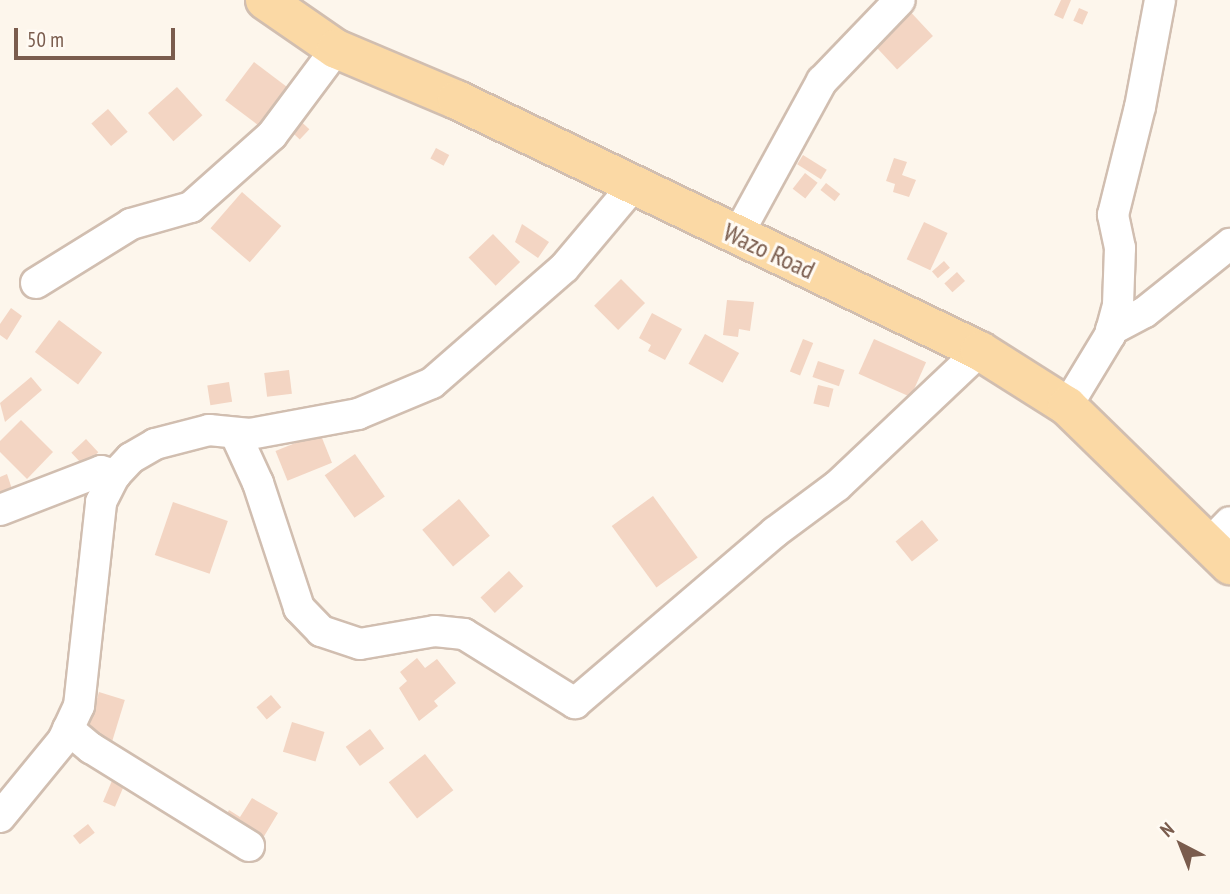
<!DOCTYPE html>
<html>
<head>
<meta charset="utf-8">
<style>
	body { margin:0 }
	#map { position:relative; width:1230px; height:894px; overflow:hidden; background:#fdf6ec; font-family:"PT Sans Narrow",sans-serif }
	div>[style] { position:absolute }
	.building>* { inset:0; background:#f3d5c3; transform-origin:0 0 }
	.roads { filter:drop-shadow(2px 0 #d1beb0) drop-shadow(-2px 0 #d1beb0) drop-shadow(0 2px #d1beb0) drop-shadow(0 -2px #d1beb0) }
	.minor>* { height:30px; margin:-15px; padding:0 15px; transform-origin:15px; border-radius:15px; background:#fff }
	.major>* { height:38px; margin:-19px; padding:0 19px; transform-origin:19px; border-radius:19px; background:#fbd9a5 }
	span { translate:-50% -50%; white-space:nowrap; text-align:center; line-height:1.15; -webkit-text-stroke:6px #fffaf3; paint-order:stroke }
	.street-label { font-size:26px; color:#7a5c4d }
	.north { position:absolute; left:1146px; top:810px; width:70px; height:70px; -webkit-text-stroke:5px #fffaf3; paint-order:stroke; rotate:318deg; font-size:19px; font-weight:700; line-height:28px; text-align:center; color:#7a5c4d }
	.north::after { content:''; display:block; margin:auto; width:24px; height:32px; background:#7a5c4d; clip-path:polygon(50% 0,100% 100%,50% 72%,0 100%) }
	.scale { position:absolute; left:14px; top:28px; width:161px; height:32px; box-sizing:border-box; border:4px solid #7a5c4d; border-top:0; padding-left:9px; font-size:21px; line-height:24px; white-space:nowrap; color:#7a5c4d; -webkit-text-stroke:5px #fffaf3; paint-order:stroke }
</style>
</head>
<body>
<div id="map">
	<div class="building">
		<div style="clip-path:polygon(1061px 0,1071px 0,1063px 19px,1054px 15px)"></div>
		<div style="left:905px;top:6px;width:41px;height:49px;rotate:47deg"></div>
		<div style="left:1079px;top:8px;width:10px;height:14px;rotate:24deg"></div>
		<div style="left:254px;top:62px;width:41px;height:48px;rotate:37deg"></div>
		<div style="left:177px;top:87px;width:38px;height:39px;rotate:48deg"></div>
		<div style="left:108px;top:109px;width:30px;height:22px;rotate:49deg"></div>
		<div style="left:294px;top:115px;width:21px;height:14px;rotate:43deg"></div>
		<div style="left:436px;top:148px;width:15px;height:12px;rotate:28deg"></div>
		<div style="left:803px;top:155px;width:28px;height:11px;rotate:32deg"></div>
		<div style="clip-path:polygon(894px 158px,907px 162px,902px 175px,916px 180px,909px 197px,893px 192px,895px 184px,886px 181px)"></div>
		<div style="left:805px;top:173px;width:16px;height:20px;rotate:38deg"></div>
		<div style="left:826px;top:183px;width:18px;height:9px;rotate:38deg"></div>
		<div style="left:242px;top:192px;width:52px;height:48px;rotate:41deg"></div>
		<div style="left:924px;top:222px;width:26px;height:41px;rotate:25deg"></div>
		<div style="clip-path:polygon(522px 224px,549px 242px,538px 258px,515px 242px)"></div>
		<div style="left:493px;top:234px;width:39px;height:34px;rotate:46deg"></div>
		<div style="left:944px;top:261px;width:9px;height:16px;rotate:49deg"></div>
		<div style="left:957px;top:272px;width:12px;height:17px;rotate:48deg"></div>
		<div style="left:621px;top:279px;width:34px;height:38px;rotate:45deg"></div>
		<div style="clip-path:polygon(727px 300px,754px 302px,750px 331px,739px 329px,738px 337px,723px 335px)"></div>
		<div style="clip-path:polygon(11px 308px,22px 316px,7px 340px,0 335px,0 324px)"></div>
		<div style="clip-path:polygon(652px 313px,682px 329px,665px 360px,648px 351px,651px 345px,639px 338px)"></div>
		<div style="left:59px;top:320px;width:54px;height:40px;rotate:37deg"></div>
		<div style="left:705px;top:334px;width:39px;height:34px;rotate:29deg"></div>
		<div style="left:803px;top:339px;width:11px;height:35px;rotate:22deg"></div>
		<div style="left:874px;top:339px;width:57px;height:38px;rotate:24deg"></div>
		<div style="left:818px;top:361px;width:28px;height:17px;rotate:19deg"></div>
		<div style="left:289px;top:370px;width:24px;height:25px;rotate:83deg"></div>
		<div style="clip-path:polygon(31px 377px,42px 390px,5px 422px,0 403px)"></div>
		<div style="left:229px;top:382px;width:20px;height:22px;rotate:81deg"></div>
		<div style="left:818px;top:385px;width:16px;height:19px;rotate:14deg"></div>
		<div style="clip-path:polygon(21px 420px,53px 452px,27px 479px,0 452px,0 441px)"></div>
		<div style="left:320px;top:433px;width:32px;height:48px;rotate:68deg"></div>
		<div style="left:86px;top:439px;width:18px;height:20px;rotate:47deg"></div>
		<div style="left:355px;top:454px;width:52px;height:37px;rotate:55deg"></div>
		<div style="clip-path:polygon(7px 474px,13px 492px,0 497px,0 477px)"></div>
		<div style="left:653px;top:496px;width:76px;height:51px;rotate:54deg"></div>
		<div style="left:459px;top:499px;width:48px;height:48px;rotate:50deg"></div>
		<div style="left:173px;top:502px;width:58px;height:56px;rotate:19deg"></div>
		<div style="left:922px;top:520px;width:26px;height:34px;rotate:51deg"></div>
		<div style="left:509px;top:571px;width:21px;height:39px;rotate:47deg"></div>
		<div style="clip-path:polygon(417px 658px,425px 668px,437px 659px,456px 683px,434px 701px,438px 706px,419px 721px,399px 688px,407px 681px,400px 672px)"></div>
		<div style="left:99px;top:692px;width:27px;height:48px;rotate:17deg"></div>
		<div style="left:271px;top:695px;width:16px;height:19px;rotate:50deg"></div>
		<div style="left:292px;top:722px;width:34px;height:31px;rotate:17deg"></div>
		<div style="left:370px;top:729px;width:24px;height:30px;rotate:54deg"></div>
		<div style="left:425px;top:754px;width:46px;height:46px;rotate:52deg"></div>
		<div style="left:114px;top:776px;width:13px;height:28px;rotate:23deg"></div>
		<div style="clip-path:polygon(252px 798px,278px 813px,260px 843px,223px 821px,229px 810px,240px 817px)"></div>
		<div style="left:88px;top:824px;width:11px;height:19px;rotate:52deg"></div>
	</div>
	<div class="roads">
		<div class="minor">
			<div style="left:737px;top:236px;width:177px;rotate:-61.3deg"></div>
			<div style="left:822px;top:81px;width:112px;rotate:-46.1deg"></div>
			<div style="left:36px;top:283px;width:112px;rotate:-31.8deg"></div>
			<div style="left:131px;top:224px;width:62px;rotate:-15.8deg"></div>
			<div style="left:191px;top:207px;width:108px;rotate:-41.6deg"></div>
			<div style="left:272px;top:135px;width:107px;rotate:-53.3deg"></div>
			<div style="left:1111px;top:330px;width:38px;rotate:-28deg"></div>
			<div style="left:1145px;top:312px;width:109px;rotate:-38.7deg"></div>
			<div style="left:1067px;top:406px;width:83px;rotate:-58.8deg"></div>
			<div style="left:1110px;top:335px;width:31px;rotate:-75deg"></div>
			<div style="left:1118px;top:305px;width:57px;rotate:-88deg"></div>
			<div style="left:1120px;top:248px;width:34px;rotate:-102deg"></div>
			<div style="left:1113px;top:215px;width:111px;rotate:-76deg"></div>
			<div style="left:1140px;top:107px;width:109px;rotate:-79.4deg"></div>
			<div style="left:235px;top:433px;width:55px;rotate:65.3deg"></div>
			<div style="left:258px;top:483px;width:132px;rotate:71.8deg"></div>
			<div style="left:299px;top:608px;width:32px;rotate:46deg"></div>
			<div style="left:321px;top:631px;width:41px;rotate:18.4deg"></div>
			<div style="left:360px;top:644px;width:76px;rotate:-9.8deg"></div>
			<div style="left:435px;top:631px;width:29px;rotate:6deg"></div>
			<div style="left:464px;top:634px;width:131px;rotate:31.9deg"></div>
			<div style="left:575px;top:703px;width:263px;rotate:-40.5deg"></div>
			<div style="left:775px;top:532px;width:77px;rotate:-36.6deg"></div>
			<div style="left:837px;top:486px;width:197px;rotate:-43.4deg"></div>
			<div style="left:0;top:510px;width:108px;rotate:-21.1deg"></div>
			<div style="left:101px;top:471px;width:15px;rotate:16deg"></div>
			<div style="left:1207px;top:546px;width:33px;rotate:-46deg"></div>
			<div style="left:68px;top:729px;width:30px;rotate:40deg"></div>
			<div style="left:91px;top:748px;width:186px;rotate:31.8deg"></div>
			<div style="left:0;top:817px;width:99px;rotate:-50.7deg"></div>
			<div style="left:63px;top:740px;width:38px;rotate:-65deg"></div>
			<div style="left:79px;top:706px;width:205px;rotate:-83.8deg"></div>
			<div style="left:101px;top:502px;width:30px;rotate:-63deg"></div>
			<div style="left:115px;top:475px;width:23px;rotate:-47deg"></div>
			<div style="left:131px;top:458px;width:28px;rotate:-30deg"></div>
			<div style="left:155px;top:444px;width:56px;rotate:-14.5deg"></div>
			<div style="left:209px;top:430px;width:41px;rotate:5.6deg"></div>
			<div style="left:250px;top:434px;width:110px;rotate:-10.5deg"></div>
			<div style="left:358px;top:414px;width:80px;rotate:-22.7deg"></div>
			<div style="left:432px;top:383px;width:175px;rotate:-41.1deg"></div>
			<div style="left:564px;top:268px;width:107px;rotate:-49.9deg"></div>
		</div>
		<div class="major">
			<div style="left:265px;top:0;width:86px;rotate:34.6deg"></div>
			<div style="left:336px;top:49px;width:131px;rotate:22.9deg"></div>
			<div style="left:457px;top:100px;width:580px;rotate:25.64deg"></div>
			<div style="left:980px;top:351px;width:103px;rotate:32.3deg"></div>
			<div style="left:1067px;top:406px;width:228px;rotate:44.3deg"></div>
		</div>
	</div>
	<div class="street-label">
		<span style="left:769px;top:251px;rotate:25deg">Wazo Road</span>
	</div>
	<div class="north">N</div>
	<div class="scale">50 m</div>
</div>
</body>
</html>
